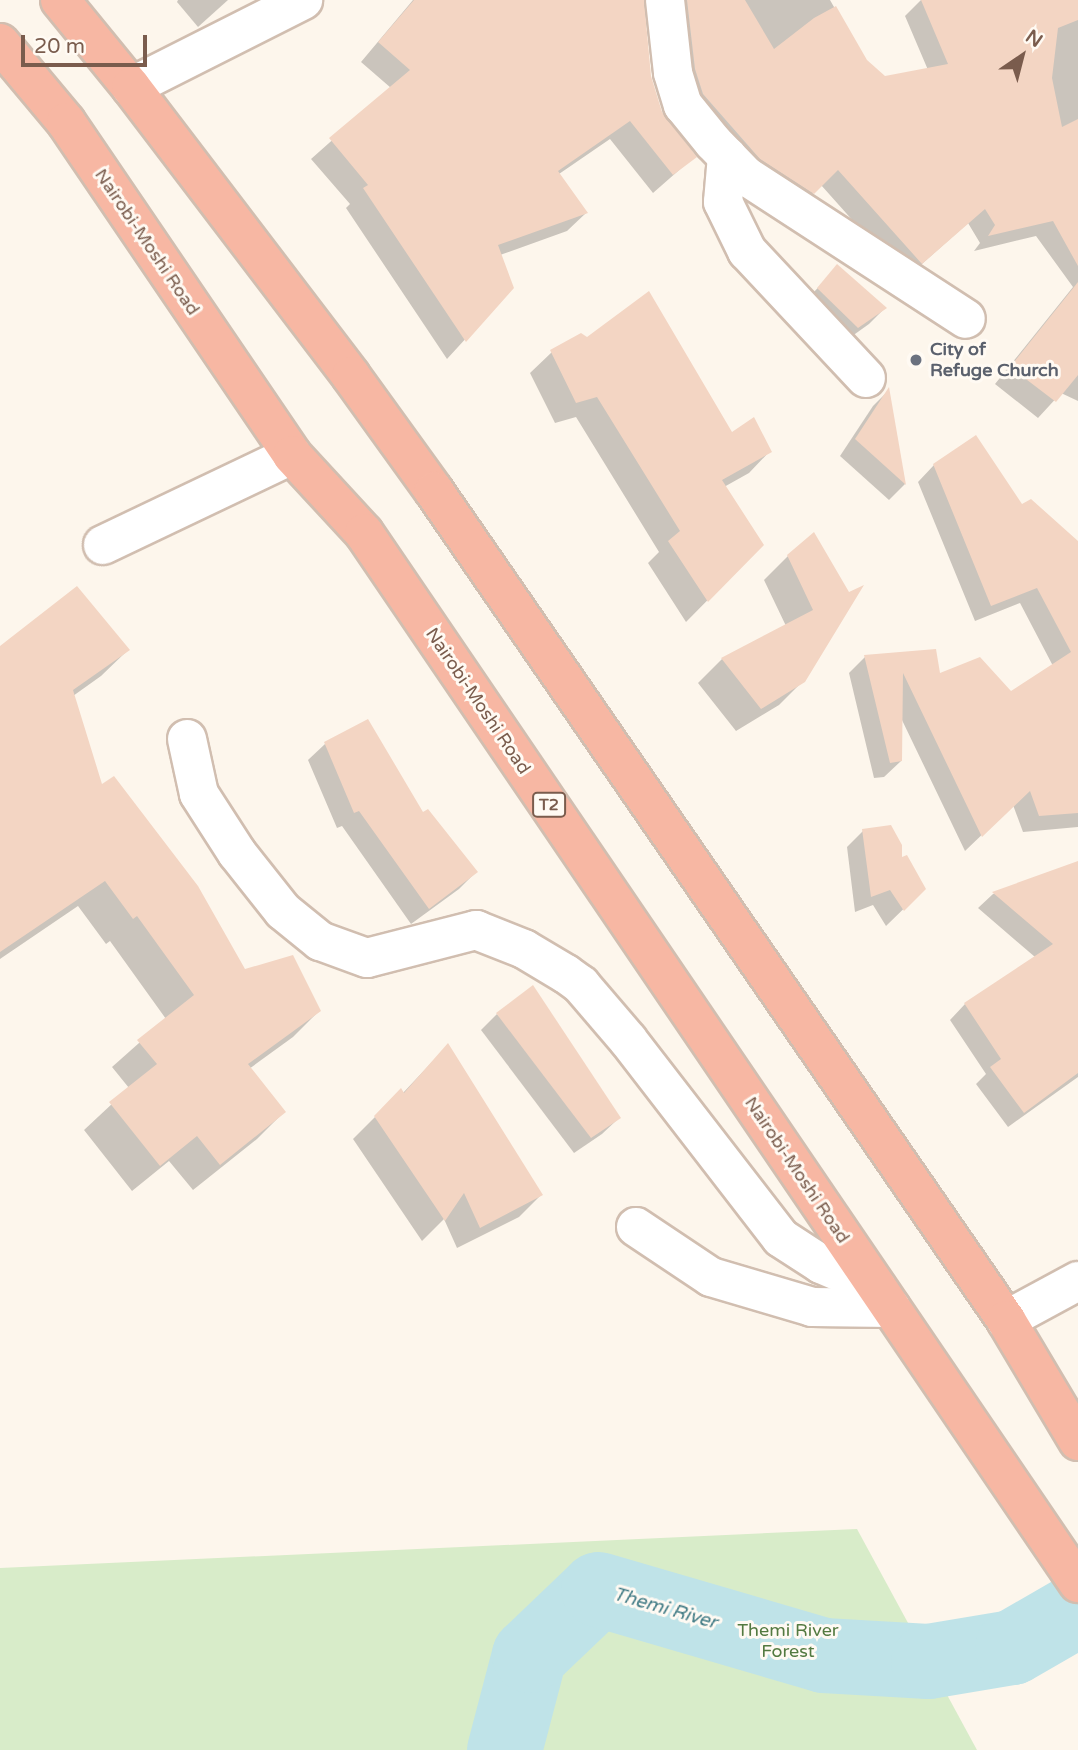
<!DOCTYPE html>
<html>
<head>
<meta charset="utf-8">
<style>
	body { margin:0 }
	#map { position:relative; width:1078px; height:1750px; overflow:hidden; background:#fdf6ec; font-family:"Varela Round",sans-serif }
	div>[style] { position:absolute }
	.green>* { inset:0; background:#d8ecc9 }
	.shadow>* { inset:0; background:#0003 }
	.river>* { height:75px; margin:-37.5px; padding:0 37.5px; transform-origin:37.5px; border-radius:37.5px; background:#bfe3e8 }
	.building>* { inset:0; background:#f3d5c3 }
	.roads { filter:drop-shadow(2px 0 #d1beb0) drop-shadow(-2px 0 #d1beb0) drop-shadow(0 2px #d1beb0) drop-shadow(0 -2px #d1beb0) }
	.street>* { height:38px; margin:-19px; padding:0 19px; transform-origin:19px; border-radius:19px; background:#fff }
	.highway>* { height:38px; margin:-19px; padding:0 19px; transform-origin:19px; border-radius:19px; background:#f7b7a3 }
	.dots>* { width:19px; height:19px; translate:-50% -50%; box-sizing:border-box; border:4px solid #fffaf3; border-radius:50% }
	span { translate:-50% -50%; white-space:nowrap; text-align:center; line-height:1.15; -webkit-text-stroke:6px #fffaf3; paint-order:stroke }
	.shield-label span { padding:2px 5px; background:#fffaf3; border:2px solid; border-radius:5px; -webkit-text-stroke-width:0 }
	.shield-label { font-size:16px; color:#7a5c4d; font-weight:700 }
	.street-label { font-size:18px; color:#7a5c4d }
	.worship-label { font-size:18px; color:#5b616d; font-weight:700 }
	.left { translate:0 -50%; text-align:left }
	.park-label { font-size:18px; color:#537a41 }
	.water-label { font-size:19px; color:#437c86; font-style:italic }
	.north { position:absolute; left:987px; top:21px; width:70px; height:70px; -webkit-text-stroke:5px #fffaf3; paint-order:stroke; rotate:35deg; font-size:19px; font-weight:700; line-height:28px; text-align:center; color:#7a5c4d }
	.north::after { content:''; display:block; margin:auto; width:24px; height:32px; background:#7a5c4d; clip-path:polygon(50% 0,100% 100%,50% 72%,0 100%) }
	.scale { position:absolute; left:21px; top:35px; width:126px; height:32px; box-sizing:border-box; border:4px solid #7a5c4d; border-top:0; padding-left:9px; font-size:21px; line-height:24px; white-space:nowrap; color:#7a5c4d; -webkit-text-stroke:5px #fffaf3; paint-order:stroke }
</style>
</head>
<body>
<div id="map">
	<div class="green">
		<div style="clip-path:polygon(857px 1529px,977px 1750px,0 1750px,0 1568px)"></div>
	</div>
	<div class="shadow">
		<div style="clip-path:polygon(228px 0,198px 27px,177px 2px,178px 0)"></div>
		<div style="clip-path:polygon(413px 0,642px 0,650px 80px,664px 119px,694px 157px,653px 193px,610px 139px,559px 174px,586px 213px,567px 231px,500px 255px,512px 288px,447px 359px,346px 208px,350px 204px,311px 159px,391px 88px,361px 62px)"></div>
		<div style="clip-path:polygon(686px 0,830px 0,865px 61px,885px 78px,928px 70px,905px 16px,921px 0,1078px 0,1078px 401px,1061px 393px,1038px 418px,995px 384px,1073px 287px,1036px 236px,974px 251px,980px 243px,968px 223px,905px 279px,821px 185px,797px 209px,687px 111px,671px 15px)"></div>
		<div style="clip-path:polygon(837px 267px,885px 308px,869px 324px,841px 344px,802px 305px)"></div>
		<div style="clip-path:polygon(552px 352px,770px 451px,749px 473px,724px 487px,762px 545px,686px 622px,648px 563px,659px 552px,576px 417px,555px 423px,530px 373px)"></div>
		<div style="clip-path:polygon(888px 391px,905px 484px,889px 500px,840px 456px,873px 406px)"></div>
		<div style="clip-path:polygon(934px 465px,1022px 506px,1078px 544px,1078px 827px,1023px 832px,1013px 805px,965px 851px,901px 718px,901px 761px,884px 777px,874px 778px,849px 673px,865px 657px,1011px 693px,1053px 666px,1020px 603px,975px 621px,918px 482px)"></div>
		<div style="clip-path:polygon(788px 556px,848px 594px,804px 680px,779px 705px,736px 731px,698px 683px,722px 659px,786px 626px,764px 580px)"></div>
		<div style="clip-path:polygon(0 648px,128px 650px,101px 676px,73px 696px,101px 787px,244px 972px,319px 1011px,293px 1037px,249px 1069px,284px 1112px,257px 1139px,193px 1190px,169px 1161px,132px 1191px,84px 1130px,129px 1088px,112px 1067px,166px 1019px,110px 941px,106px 944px,78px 906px,0 959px)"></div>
		<div style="clip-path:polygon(367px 721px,423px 815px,476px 872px,459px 889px,411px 924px,342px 826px,337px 828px,308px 760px,325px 744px)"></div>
		<div style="clip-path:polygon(863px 831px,900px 860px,924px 889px,886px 926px,873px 905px,855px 912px,847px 847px)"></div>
		<div style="clip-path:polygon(1078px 863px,1078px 1077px,1008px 1127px,976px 1084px,986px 1074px,950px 1020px,965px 1004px,1035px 957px,978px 908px,993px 894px)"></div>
		<div style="clip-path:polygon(497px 1014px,619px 1118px,602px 1134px,574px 1153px,481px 1030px)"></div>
		<div style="clip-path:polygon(447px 1046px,541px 1195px,519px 1217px,457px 1248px,444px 1219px,422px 1241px,353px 1139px,401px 1091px,402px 1094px)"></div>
	</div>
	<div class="river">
		<div style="left:504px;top:1750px;width:98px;rotate:-75.3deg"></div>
		<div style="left:529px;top:1655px;width:95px;rotate:-43.7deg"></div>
		<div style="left:598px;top:1589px;width:234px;rotate:16.3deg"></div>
		<div style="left:823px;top:1655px;width:105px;rotate:3.3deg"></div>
		<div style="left:928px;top:1661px;width:85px;rotate:-9.5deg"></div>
		<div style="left:1012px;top:1647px;width:76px;rotate:-29.9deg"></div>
	</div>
	<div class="building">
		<div style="clip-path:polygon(414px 0,644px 0,651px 76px,662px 112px,697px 157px,673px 175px,630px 121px,558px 171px,588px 213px,498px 245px,514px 288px,466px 342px,363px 188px,368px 185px,329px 138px,410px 70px,378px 42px)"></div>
		<div style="clip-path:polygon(687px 0,745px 0,774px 49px,814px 18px,836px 6px,867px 60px,885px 76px,948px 64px,921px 0,1078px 0,1078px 20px,1058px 28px,1052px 78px,1062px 127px,1078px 119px,1078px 266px,1053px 221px,988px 236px,995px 225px,985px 209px,922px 264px,838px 170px,814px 194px,760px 159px,703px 94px,695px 69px)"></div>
		<div style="clip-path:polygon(837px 264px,887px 308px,858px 328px,817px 288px)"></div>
		<div style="clip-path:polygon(1078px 282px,1078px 375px,1056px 402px,1010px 367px)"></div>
		<div style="clip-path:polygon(649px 291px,732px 432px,754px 417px,772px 452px,722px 480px,764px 545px,708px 602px,668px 541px,680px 531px,597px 397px,576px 403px,550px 350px,581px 333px,587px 337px)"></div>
		<div style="clip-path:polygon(889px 387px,906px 485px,855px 439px)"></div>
		<div style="clip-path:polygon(976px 435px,1022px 504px,1031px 499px,1078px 541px,1078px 813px,1039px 816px,1030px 791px,982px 837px,903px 673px,902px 761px,890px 763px,864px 655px,936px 649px,940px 673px,980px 657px,1011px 691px,1071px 652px,1037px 588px,991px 606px,933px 464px)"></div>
		<div style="clip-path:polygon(814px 532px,849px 592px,864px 585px,805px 682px,761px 709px,721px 658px,813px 610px,787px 555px)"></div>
		<div style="clip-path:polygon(77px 586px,130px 650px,73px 690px,102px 784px,114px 776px,198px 886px,245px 969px,293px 955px,321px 1011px,248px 1064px,286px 1112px,220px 1165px,197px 1136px,160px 1166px,109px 1102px,157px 1064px,137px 1040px,194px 995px,137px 916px,133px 919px,105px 881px,0 952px,0 646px)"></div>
		<div style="clip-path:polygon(368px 719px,423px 812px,428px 809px,478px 872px,429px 909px,359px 811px,354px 813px,324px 742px)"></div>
		<div style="clip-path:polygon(891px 825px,902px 845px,902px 857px,907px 855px,926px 889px,904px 911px,890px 890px,871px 897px,862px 829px)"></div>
		<div style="clip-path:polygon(1078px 861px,1078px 1073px,1024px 1113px,990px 1067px,1001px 1059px,964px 1003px,1053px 944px,992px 892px)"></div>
		<div style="clip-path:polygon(533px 985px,621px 1118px,591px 1138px,496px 1013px)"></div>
		<div style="clip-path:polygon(448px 1043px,543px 1195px,480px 1228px,464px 1193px,445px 1221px,374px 1116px,401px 1088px,404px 1093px)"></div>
	</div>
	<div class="roads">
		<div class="street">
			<div style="left:665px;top:0;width:73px;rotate:83.7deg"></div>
			<div style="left:673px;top:73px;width:34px;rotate:73deg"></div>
			<div style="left:683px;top:105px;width:48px;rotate:51deg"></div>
			<div style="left:713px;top:142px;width:47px;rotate:45.9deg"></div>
			<div style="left:746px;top:176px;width:262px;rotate:33deg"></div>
			<div style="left:131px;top:87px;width:193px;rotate:-26.8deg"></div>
			<div style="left:727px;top:156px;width:46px;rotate:95deg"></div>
			<div style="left:723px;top:202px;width:55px;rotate:63.9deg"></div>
			<div style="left:747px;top:251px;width:174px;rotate:46.9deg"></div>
			<div style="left:103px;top:545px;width:209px;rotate:-25.5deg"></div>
			<div style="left:187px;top:739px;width:56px;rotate:77.7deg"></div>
			<div style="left:199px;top:794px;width:70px;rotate:57.2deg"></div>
			<div style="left:237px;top:853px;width:74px;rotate:51.6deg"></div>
			<div style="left:283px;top:911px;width:48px;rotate:39deg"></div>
			<div style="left:320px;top:941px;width:50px;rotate:19.9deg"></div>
			<div style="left:367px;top:958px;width:113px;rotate:-14.4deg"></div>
			<div style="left:476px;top:930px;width:52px;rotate:21.6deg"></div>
			<div style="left:524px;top:949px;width:49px;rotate:30.8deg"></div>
			<div style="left:566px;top:974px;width:19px;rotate:36deg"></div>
			<div style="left:581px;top:985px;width:72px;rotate:49.5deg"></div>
			<div style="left:628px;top:1040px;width:250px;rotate:52.3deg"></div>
			<div style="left:781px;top:1238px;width:48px;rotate:33deg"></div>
			<div style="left:821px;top:1264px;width:61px;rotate:23.2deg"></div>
			<div style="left:636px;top:1227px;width:90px;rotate:33.7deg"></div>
			<div style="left:711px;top:1277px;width:105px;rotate:16.5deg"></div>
			<div style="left:812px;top:1307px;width:79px;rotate:0.7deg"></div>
			<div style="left:1006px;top:1320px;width:82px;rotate:-28.4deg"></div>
		</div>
		<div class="highway">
			<div style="left:60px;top:0;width:112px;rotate:50.8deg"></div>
			<div style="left:131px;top:87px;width:363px;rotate:52.7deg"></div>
			<div style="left:351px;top:376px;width:142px;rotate:54.2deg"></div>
			<div style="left:434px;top:491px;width:1007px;rotate:55.39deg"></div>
			<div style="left:1006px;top:1320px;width:141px;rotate:59.2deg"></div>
			<div style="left:0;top:43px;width:103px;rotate:50.1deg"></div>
			<div style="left:66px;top:122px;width:402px;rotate:55.8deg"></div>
			<div style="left:292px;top:455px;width:106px;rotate:47.3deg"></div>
			<div style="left:364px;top:533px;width:1270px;rotate:55.78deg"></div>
		</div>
	</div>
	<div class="dots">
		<div style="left:916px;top:360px;background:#6b7280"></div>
	</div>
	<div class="shield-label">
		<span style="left:549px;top:805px">T2</span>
	</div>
	<div class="street-label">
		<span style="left:147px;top:242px;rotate:56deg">Nairobi-Moshi Road</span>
		<span style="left:478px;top:701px;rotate:56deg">Nairobi-Moshi Road</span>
		<span style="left:797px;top:1170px;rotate:56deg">Nairobi-Moshi Road</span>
	</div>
	<div class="worship-label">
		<span class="left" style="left:930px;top:360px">City of<br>Refuge Church</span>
	</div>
	<div class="park-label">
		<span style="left:788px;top:1641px">Themi River<br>Forest</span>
	</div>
	<div class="water-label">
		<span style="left:665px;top:1609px;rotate:16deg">Themi River</span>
	</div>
	<div class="north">N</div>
	<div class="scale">20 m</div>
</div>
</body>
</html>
